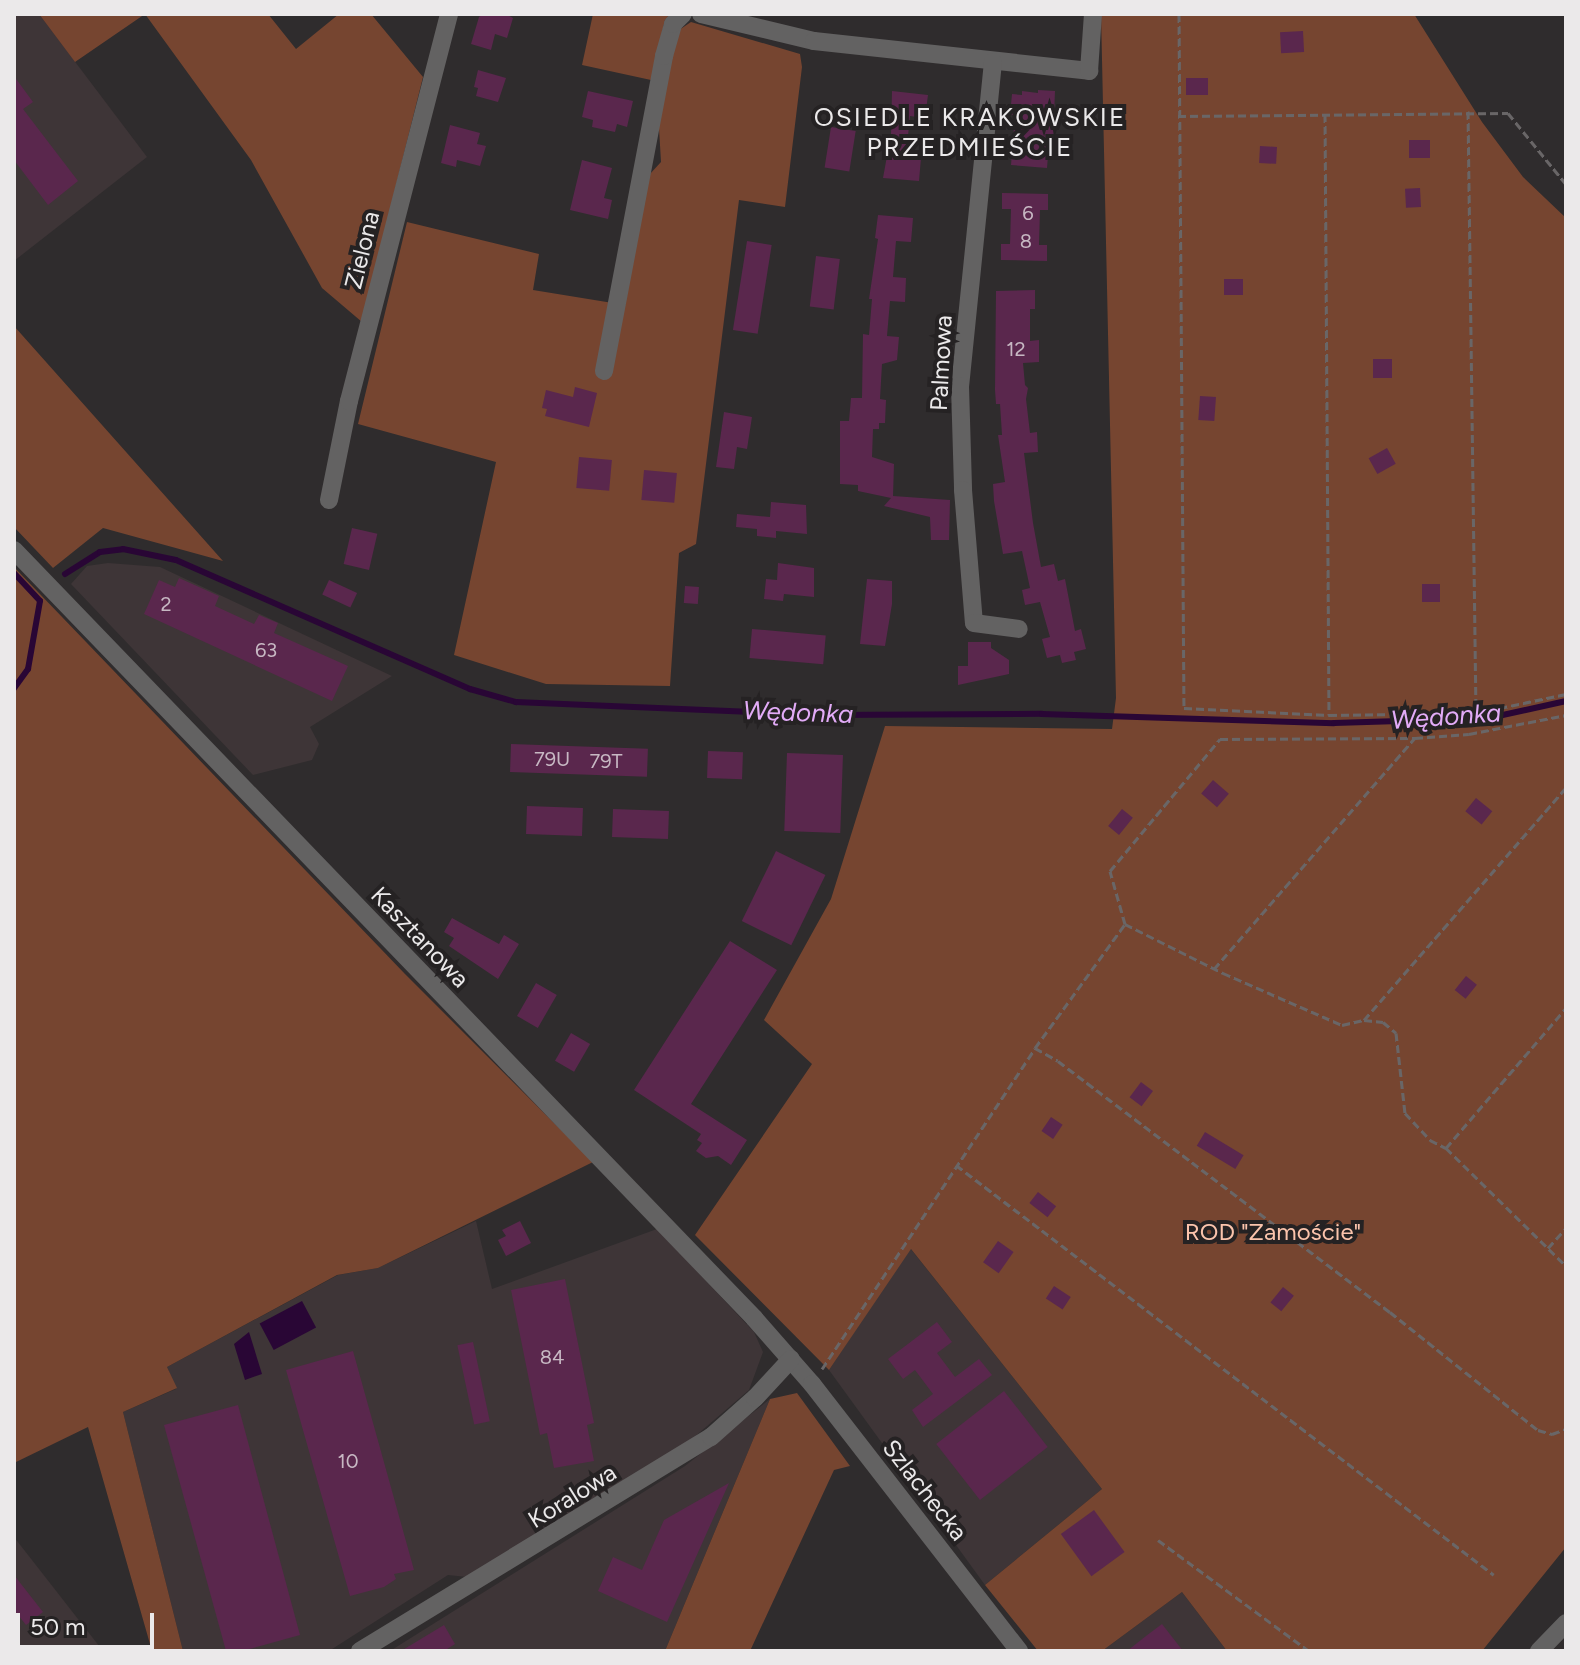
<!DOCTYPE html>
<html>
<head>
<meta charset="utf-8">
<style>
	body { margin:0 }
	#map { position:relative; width:1580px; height:1665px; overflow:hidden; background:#2f2c2d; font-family:Figtree,sans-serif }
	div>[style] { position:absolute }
	.built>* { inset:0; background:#3e3537 }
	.green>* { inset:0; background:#764530 }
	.water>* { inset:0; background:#290635; transform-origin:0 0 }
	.stream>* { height:6px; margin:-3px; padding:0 3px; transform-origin:3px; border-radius:3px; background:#290635 }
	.building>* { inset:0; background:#5a274d; transform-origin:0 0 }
	.path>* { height:3px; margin-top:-1.5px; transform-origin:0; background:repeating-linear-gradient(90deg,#696667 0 8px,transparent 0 12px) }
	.minor>* { height:18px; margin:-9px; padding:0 9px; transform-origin:9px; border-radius:9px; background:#636262 }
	span { translate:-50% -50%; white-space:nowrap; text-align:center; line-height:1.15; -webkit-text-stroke:8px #252223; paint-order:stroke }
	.number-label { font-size:20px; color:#c7b8c3 }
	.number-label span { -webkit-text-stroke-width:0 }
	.street-label { font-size:24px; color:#ebe9ea }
	.park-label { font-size:24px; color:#fbc4ac }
	.neighbourhood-label { font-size:26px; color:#ebe9ea; letter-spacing:2px }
	.water-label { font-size:26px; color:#e2abf7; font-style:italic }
	.frame { position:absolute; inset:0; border:16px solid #ebe9ea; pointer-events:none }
	.scale { position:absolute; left:16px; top:1613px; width:138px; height:36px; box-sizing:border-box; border:4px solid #ebe9ea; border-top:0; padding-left:10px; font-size:24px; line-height:28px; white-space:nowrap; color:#ebe9ea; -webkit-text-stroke:6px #252223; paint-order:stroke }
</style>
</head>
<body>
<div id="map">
	<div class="built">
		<div style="clip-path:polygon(14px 14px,39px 14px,147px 157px,14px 261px)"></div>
		<div style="clip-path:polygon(108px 563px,160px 567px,392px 676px,310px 727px,319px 744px,312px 760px,253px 775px,71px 584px,87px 566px)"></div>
		<div style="clip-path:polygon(476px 1221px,492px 1289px,657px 1229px,754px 1332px,763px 1352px,749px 1390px,685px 1445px,467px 1577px,448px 1575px,329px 1651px,183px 1651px,123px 1412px,176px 1389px,167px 1367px,338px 1275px,378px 1268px)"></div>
		<div style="clip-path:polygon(910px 1248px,1102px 1489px,985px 1585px,829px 1370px)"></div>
		<div style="clip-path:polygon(770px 1399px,665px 1651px,390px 1651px,685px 1466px)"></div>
		<div style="clip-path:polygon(14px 1537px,103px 1651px,14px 1651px)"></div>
		<div style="clip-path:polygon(1182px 1592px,1227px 1651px,1102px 1651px)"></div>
	</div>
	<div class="green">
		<div style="clip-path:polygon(39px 14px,268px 14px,296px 49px,339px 14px,371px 14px,423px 77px,362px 322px,322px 288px,251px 160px,145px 14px,75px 62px)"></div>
		<div style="clip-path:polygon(593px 14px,670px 14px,665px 20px,651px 80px,582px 65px)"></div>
		<div style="clip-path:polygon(1101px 14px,1414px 14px,1482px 122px,1523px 177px,1566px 218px,1566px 1547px,1482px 1651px,1227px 1651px,1182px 1592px,1102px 1651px,1038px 1651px,985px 1585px,1102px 1489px,911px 1249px,829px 1370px,695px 1235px,812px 1064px,764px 1020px,831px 899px,885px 726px,1112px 729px,1116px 698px)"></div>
		<div style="clip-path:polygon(691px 22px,800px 54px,802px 67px,785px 207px,739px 200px,696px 544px,679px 553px,670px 686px,546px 684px,454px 655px,496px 462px,358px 424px,407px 222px,539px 254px,533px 290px,625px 305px,649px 175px,661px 162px,658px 111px,679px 30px)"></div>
		<div style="clip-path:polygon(14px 326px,223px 561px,103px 528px,53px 568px,14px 527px)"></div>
		<div style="clip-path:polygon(14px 567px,405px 974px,593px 1162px,378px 1268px,337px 1275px,167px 1367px,177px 1388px,123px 1412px,183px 1651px,152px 1651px,88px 1427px,14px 1463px)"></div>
		<div style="clip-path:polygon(797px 1393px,850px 1466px,834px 1470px,750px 1651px,665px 1651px,770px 1399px)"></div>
	</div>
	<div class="water">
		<div style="left:302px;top:1301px;width:30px;height:48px;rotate:62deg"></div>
		<div style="clip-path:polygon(249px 1332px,262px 1374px,245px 1380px,234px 1344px)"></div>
	</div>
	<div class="stream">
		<div style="left:14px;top:573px;width:38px;rotate:47deg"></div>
		<div style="left:40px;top:601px;width:69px;rotate:100deg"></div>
		<div style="left:28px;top:669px;width:24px;rotate:126deg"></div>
		<div style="left:65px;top:574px;width:41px;rotate:-32.2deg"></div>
		<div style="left:100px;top:552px;width:23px;rotate:-7deg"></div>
		<div style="left:123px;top:549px;width:54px;rotate:11.7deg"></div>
		<div style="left:176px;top:560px;width:321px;rotate:23.7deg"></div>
		<div style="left:470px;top:689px;width:48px;rotate:15.8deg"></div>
		<div style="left:516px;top:702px;width:306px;rotate:2.4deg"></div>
		<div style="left:822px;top:715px;width:220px;rotate:-0.3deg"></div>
		<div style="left:1042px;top:714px;width:292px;rotate:1.8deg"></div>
		<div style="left:1334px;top:723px;width:155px;rotate:-1.8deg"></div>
		<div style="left:1489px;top:718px;width:79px;rotate:-12.4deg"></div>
	</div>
	<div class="building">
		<div style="clip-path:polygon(483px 14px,506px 14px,513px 18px,507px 38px,495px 34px,491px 50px,471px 44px,479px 17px)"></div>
		<div style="left:1303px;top:31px;width:21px;height:23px;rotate:87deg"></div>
		<div style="clip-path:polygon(478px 70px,506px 78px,498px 102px,476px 96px,478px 88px,474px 87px)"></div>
		<div style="clip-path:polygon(14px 76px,33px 102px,23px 109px,78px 181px,48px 205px,14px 160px)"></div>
		<div style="left:1186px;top:78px;width:22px;height:17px"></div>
		<div style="clip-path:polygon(1038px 90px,1055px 91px,1053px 142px,1049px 144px,1047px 168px,1011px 165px,1015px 115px,1010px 115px,1012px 94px,1022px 95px,1022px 91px,1038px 93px)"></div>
		<div style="clip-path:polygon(588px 91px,633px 101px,627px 127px,617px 124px,615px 132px,592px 127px,593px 120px,582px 117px)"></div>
		<div style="clip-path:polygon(892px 91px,928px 95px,925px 118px,910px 116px,906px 156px,921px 158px,919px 181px,883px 178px,891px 134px)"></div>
		<div style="clip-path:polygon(450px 125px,480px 133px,477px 144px,486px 146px,480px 166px,457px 160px,456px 167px,441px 163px)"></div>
		<div style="left:831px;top:127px;width:25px;height:41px;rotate:9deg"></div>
		<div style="left:1409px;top:140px;width:21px;height:18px"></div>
		<div style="left:1260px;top:146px;width:17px;height:17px;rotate:3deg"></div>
		<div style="clip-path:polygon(582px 160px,612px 168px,604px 198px,612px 200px,608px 219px,570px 210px)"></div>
		<div style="left:1420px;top:188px;width:19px;height:15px;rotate:87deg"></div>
		<div style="clip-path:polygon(1002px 193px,1048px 194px,1048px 210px,1040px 210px,1039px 245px,1047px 245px,1047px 261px,1001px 260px,1001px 244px,1010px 244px,1011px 209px,1002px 209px)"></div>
		<div style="clip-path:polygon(878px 215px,913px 218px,911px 242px,896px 241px,893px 277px,906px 278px,905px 302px,890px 301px,887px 336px,899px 337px,897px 360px,882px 364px,880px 399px,886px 400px,885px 423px,879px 423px,879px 429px,873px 429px,872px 457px,894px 464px,893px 496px,950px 500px,949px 540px,931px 540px,930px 517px,884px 506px,891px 498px,858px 491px,858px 485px,840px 484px,840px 421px,849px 421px,851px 398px,862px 398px,863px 334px,869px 335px,872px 299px,869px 299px,878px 239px,875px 238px)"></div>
		<div style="left:747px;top:241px;width:25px;height:90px;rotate:9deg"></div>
		<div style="left:816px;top:256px;width:24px;height:51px;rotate:7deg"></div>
		<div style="left:1224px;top:279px;width:19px;height:16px"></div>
		<div style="clip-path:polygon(1035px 290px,1035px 309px,1030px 309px,1030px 341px,1039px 340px,1039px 362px,1023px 363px,1025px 385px,1028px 388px,1026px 399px,1030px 433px,1037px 432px,1038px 452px,1024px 453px,1033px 523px,1041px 567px,1054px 564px,1058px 581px,1065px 579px,1075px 631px,1081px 629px,1086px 649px,1074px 652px,1076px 660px,1062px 663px,1060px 655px,1047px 658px,1042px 639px,1050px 637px,1040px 602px,1025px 605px,1022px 590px,1030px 588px,1022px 551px,1003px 554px,994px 501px,993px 484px,1005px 482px,998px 435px,1002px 435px,1000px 404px,996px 404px,995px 390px,996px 291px)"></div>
		<div style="left:1373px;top:359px;width:19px;height:19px"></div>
		<div style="clip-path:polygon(575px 387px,597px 393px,589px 427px,545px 416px,547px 409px,542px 408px,546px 390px,573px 397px)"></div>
		<div style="left:1200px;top:396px;width:16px;height:24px;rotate:4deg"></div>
		<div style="clip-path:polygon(724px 412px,752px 417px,747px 449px,737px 447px,734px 469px,716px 467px)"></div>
		<div style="left:1387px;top:448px;width:18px;height:21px;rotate:61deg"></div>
		<div style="left:579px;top:457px;width:33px;height:31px;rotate:5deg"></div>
		<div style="left:644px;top:470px;width:33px;height:30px;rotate:5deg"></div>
		<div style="clip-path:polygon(771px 502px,806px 505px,807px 534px,776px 531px,776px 538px,757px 536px,757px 529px,736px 527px,737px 514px,770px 517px)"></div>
		<div style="left:352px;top:528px;width:26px;height:37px;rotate:13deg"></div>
		<div style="clip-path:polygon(778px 563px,814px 568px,814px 597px,784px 594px,783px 601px,764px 599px,766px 579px,777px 580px)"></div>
		<div style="clip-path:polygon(179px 578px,219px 596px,215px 606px,254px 624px,259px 615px,278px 623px,274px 633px,348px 666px,332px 701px,144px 614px,159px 580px,175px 587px)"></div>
		<div style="clip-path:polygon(867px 579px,892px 581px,892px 604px,885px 646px,860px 644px)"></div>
		<div style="left:329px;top:580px;width:31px;height:16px;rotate:25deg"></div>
		<div style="left:1422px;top:584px;width:18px;height:18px"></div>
		<div style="left:685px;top:586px;width:14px;height:17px;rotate:4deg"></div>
		<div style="left:752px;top:629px;width:74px;height:29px;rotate:5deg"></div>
		<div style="clip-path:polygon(968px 642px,991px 642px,991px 648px,1009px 660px,1009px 674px,958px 685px,958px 666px,968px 666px)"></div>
		<div style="left:511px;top:744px;width:137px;height:28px;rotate:2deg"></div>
		<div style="left:708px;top:751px;width:35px;height:27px;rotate:2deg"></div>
		<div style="left:787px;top:753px;width:56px;height:78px;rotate:2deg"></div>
		<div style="left:1213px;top:780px;width:21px;height:18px;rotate:41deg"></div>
		<div style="left:1476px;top:798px;width:21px;height:17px;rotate:39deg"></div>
		<div style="left:527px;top:806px;width:56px;height:28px;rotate:2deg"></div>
		<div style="left:613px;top:809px;width:56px;height:28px;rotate:2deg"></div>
		<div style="left:1122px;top:809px;width:14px;height:22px;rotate:39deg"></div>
		<div style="left:776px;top:851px;width:55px;height:78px;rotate:26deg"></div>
		<div style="clip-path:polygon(452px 918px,499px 944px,504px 935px,519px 944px,498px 979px,449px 946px,454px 938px,444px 932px)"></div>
		<div style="clip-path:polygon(730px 941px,777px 970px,691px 1104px,747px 1140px,731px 1165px,718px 1156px,706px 1158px,696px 1151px,702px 1143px,697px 1140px,701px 1134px,634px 1090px)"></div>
		<div style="left:1466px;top:976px;width:14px;height:18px;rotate:39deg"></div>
		<div style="left:536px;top:983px;width:24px;height:38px;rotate:30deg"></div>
		<div style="left:571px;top:1033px;width:22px;height:32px;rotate:30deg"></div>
		<div style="left:1141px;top:1082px;width:15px;height:19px;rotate:37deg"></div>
		<div style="left:1051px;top:1117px;width:14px;height:17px;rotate:34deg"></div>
		<div style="left:1205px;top:1132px;width:45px;height:16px;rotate:31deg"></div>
		<div style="left:1038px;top:1192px;width:23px;height:14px;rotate:38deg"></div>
		<div style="clip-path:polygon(520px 1221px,531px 1243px,506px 1256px,498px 1240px,506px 1236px,502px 1230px)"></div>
		<div style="left:998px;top:1241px;width:19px;height:26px;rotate:35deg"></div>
		<div style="clip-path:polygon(565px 1279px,594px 1423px,587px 1425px,594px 1461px,554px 1468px,547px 1433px,540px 1435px,511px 1290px)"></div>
		<div style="left:1054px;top:1286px;width:20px;height:15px;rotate:33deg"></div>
		<div style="left:1283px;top:1287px;width:14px;height:20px;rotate:39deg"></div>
		<div style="clip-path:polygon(937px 1322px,952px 1342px,937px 1353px,955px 1377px,979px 1359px,992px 1375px,923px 1427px,912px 1410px,933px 1394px,915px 1370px,903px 1379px,888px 1359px)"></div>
		<div style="left:473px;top:1342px;width:81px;height:16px;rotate:78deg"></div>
		<div style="clip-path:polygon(353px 1351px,414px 1570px,394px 1574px,396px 1579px,384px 1587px,350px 1596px,286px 1370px)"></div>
		<div style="left:1004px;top:1391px;width:71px;height:86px;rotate:52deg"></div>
		<div style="clip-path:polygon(238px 1405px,300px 1635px,242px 1651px,226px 1651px,164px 1425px)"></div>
		<div style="clip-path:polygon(729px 1483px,667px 1622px,598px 1591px,613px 1557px,642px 1570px,664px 1520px)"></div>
		<div style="left:1094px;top:1510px;width:52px;height:41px;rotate:54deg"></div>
		<div style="clip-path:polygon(14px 1575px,43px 1612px,26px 1625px,14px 1610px)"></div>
		<div style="clip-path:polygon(1162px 1624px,1183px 1651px,1127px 1651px,1146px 1636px)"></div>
		<div style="clip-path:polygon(444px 1625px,455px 1644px,444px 1651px,401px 1651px)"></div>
	</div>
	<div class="path">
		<div style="left:1179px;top:14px;width:694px;rotate:89.59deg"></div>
		<div style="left:1184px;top:708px;width:145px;rotate:2.8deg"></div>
		<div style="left:1329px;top:715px;width:147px;rotate:-0.8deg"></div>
		<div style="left:1476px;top:713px;width:92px;rotate:-11.9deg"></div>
		<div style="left:1468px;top:111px;width:602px;rotate:89.24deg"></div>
		<div style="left:1325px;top:114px;width:601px;rotate:89.62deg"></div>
		<div style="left:1178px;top:116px;width:330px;rotate:-0.5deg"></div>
		<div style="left:1508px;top:113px;width:92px;rotate:50.8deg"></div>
		<div style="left:1125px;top:924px;width:55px;rotate:-105.8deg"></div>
		<div style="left:1110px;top:871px;width:172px;rotate:-50.2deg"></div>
		<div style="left:1220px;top:739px;width:195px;rotate:-0.3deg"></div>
		<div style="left:1415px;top:738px;width:54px;rotate:-4.2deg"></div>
		<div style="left:1469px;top:734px;width:99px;rotate:-11.1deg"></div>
		<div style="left:1214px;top:969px;width:306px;rotate:-49deg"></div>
		<div style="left:1364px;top:1020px;width:308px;rotate:-49deg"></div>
		<div style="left:1035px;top:1048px;width:26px;rotate:29deg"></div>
		<div style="left:1058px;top:1061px;width:416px;rotate:37.1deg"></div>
		<div style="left:1390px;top:1312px;width:189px;rotate:38.6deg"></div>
		<div style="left:1538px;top:1430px;width:15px;rotate:16deg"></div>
		<div style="left:1552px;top:1434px;width:15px;rotate:-20deg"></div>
		<div style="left:1446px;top:1148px;width:184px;rotate:-49.4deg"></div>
		<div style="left:956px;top:1165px;width:676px;rotate:37.31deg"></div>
		<div style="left:1548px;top:1248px;width:27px;rotate:-48deg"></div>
		<div style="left:822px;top:1369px;width:385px;rotate:-56.4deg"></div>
		<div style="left:1035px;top:1048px;width:153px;rotate:-54deg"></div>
		<div style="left:1125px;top:924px;width:110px;rotate:26.6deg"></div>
		<div style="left:1223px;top:973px;width:130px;rotate:23.6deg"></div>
		<div style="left:1342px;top:1025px;width:23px;rotate:-13deg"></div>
		<div style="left:1364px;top:1020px;width:19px;rotate:6deg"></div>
		<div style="left:1383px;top:1022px;width:17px;rotate:40deg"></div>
		<div style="left:1396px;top:1033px;width:81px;rotate:83.6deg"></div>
		<div style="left:1405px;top:1113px;width:37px;rotate:47deg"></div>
		<div style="left:1430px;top:1140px;width:18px;rotate:27deg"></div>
		<div style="left:1446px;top:1148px;width:168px;rotate:44.5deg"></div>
		<div style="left:1158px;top:1540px;width:187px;rotate:36.3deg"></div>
	</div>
	<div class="minor">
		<div style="left:701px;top:14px;width:116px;rotate:13.4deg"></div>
		<div style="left:814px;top:41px;width:277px;rotate:6.2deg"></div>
		<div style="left:1089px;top:71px;width:57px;rotate:-86deg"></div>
		<div style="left:993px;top:62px;width:326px;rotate:95.8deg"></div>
		<div style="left:960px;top:386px;width:104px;rotate:88.3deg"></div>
		<div style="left:963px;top:490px;width:133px;rotate:85.3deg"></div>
		<div style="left:974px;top:623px;width:45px;rotate:7.6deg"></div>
		<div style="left:604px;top:371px;width:321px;rotate:-79.2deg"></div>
		<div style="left:664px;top:56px;width:33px;rotate:-74deg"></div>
		<div style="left:673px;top:24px;width:14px;rotate:-45deg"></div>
		<div style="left:329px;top:500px;width:101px;rotate:-78.6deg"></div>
		<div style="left:349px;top:401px;width:400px;rotate:-75.5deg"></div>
		<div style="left:14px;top:550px;width:1067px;rotate:46.06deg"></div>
		<div style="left:754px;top:1318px;width:88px;rotate:48.7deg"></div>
		<div style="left:812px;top:1384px;width:338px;rotate:52.2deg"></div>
		<div style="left:360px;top:1651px;width:411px;rotate:-31.4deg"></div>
		<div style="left:711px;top:1437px;width:59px;rotate:-41.6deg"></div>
		<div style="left:755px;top:1398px;width:53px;rotate:-47.3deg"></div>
		<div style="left:1539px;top:1651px;width:39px;rotate:-46deg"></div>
	</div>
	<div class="number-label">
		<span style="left:1028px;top:213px">6</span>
		<span style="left:1026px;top:241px">8</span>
		<span style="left:1016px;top:349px">12</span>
		<span style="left:166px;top:604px">2</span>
		<span style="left:266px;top:650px">63</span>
		<span style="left:552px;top:759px">79U</span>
		<span style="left:606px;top:761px">79T</span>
		<span style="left:552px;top:1357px">84</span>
		<span style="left:348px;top:1461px">10</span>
	</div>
	<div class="street-label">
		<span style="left:362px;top:250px;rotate:-76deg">Zielona</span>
		<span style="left:941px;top:363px;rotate:-87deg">Palmowa</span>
		<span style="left:420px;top:937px;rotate:46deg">Kasztanowa</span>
		<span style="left:925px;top:1490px;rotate:52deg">Szlachecka</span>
		<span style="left:572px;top:1496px;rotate:-32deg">Koralowa</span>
	</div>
	<div class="park-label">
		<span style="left:1273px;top:1232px">ROD "Zamoście"</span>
	</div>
	<div class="neighbourhood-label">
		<span style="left:970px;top:133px">OSIEDLE KRAKOWSKIE<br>PRZEDMIEŚCIE</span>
	</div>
	<div class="water-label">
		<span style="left:798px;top:713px;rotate:2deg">Wędonka</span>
		<span style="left:1446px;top:717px;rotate:-4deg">Wędonka</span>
	</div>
	<div class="frame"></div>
	<div class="scale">50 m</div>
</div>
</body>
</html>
